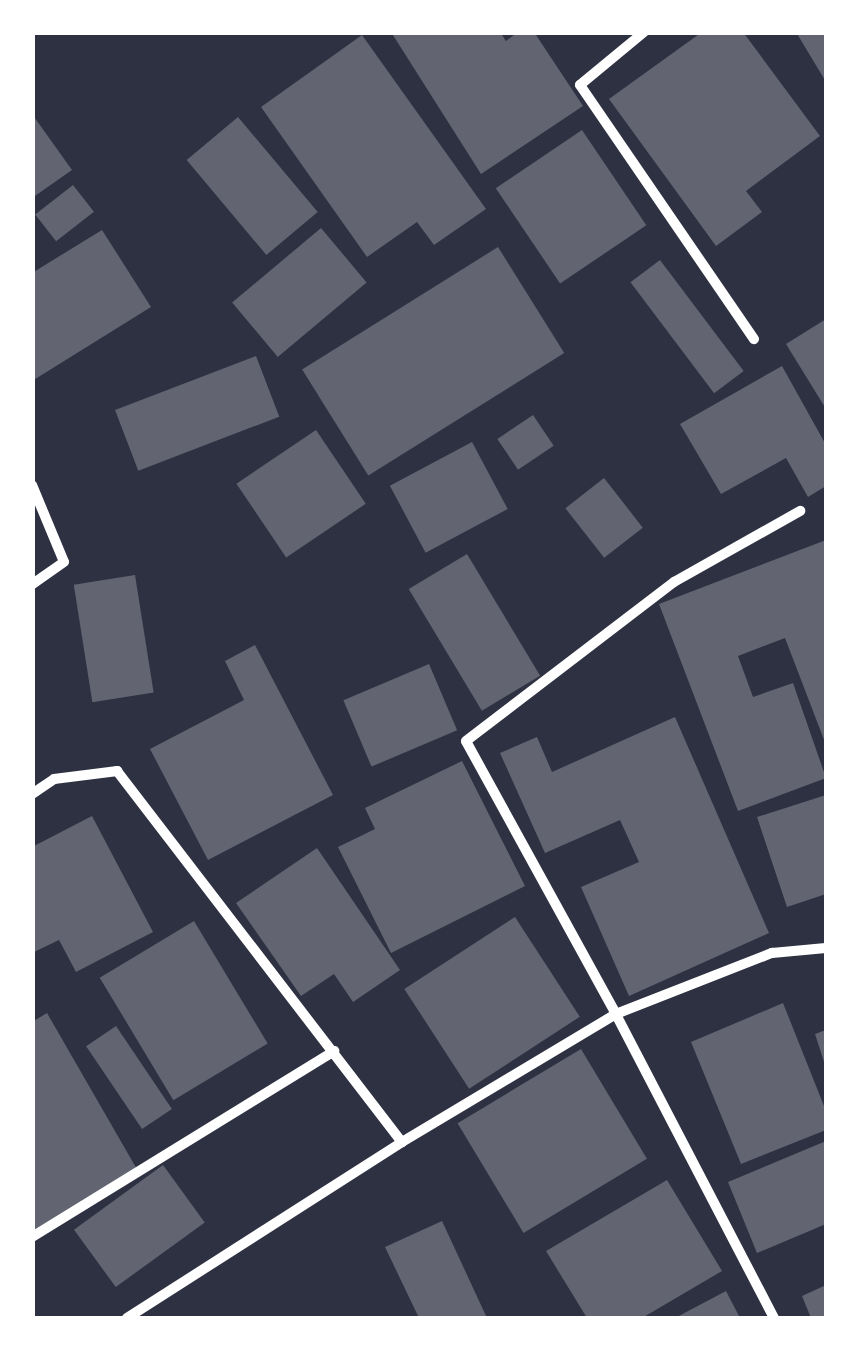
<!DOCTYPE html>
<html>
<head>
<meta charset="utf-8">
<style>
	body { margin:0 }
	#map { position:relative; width:859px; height:1351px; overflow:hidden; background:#2d3142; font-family:Quicksand,sans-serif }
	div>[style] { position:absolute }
	.building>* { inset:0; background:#626471; transform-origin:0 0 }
	.minor>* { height:10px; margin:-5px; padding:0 5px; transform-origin:5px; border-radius:5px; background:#fff }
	span { translate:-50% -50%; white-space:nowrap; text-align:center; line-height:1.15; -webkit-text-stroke:10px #fff; paint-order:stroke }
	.frame { position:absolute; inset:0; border:35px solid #fff; pointer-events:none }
</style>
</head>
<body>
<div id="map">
	<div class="building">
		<div style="clip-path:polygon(391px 32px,500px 32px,506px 41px,518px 32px,534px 32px,583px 106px,481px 174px)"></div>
		<div style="clip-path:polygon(702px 32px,743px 32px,820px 136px,746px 191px,762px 212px,716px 246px,609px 99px)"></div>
		<div style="clip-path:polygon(796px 32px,826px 32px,826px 82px)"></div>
		<div style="clip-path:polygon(362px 35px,486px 209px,434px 245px,417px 222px,367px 257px,261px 107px)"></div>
		<div style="clip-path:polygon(32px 114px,72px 170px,32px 198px)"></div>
		<div style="left:238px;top:117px;width:124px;height:67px;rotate:50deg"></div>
		<div style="left:582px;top:130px;width:115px;height:104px;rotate:56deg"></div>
		<div style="left:73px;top:185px;width:34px;height:48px;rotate:52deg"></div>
		<div style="left:321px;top:228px;width:71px;height:116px;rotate:50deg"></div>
		<div style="clip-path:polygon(102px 230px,151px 307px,32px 381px,32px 273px)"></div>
		<div style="left:498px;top:247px;width:125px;height:231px;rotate:58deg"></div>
		<div style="left:660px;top:260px;width:139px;height:37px;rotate:53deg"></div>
		<div style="clip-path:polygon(826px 319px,826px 409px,786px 344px)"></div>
		<div style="left:256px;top:356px;width:65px;height:151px;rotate:69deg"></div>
		<div style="clip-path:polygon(782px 366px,826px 445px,826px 486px,808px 497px,786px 458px,721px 494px,680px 424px)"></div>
		<div style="left:533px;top:415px;width:37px;height:43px;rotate:56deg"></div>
		<div style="left:316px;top:430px;width:89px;height:96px;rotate:56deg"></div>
		<div style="left:472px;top:442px;width:76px;height:93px;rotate:62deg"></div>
		<div style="left:604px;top:478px;width:63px;height:49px;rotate:52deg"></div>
		<div style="clip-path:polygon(826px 540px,826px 745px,785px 638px,738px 656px,753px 697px,793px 683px,826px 778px,738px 811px,659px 604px)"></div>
		<div style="left:467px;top:554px;width:142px;height:68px;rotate:59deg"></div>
		<div style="left:135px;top:575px;width:119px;height:62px;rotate:81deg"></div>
		<div style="clip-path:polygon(255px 645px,333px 795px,208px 860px,150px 749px,244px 700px,225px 661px)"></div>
		<div style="left:429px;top:664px;width:72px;height:93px;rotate:67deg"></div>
		<div style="clip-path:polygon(675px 717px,769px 933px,629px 996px,581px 887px,639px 862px,620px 820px,545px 853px,500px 753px,537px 737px,552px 772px)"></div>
		<div style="clip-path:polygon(462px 761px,525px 886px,391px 953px,338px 847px,375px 829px,365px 808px)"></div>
		<div style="clip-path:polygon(826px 795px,826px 894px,787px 907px,757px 817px)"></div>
		<div style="clip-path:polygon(92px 816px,153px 932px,76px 972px,59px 940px,32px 953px,32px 847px)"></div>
		<div style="clip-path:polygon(317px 848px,400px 970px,353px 1002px,334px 974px,301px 996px,236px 903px)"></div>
		<div style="left:515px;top:917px;width:119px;height:132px;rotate:57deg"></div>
		<div style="left:194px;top:921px;width:143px;height:110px;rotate:59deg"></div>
		<div style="clip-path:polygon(783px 1003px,826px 1111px,826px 1130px,741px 1164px,691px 1042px)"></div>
		<div style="clip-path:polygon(47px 1013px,138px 1171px,32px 1231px,32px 1022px)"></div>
		<div style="left:116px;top:1026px;width:100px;height:36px;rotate:56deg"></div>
		<div style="clip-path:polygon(826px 1030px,826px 1068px,815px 1034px)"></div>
		<div style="left:581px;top:1049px;width:128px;height:144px;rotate:59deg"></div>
		<div style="clip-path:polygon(826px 1141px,826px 1224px,757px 1253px,728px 1182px)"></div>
		<div style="left:163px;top:1165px;width:71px;height:110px;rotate:54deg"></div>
		<div style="clip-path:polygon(667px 1180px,722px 1271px,642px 1318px,587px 1318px,546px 1251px)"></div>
		<div style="clip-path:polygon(442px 1221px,487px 1318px,419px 1318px,385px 1247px)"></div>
		<div style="clip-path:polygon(826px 1285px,826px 1318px,811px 1318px,802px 1296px)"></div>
		<div style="clip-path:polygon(726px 1291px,740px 1318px,675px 1318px)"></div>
	</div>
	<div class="minor">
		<div style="left:644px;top:32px;width:83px;rotate:140.4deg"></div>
		<div style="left:580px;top:85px;width:308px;rotate:55.6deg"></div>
		<div style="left:32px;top:485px;width:83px;rotate:67.4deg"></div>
		<div style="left:64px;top:562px;width:39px;rotate:145deg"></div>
		<div style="left:32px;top:794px;width:27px;rotate:-34deg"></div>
		<div style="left:54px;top:779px;width:64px;rotate:-7.2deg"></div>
		<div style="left:117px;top:771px;width:468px;rotate:52.5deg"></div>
		<div style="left:32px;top:1237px;width:355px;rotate:-31.6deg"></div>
		<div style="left:127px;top:1318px;width:326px;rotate:-32.6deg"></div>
		<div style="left:402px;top:1142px;width:249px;rotate:-30.9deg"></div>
		<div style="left:616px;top:1014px;width:168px;rotate:-21.4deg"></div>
		<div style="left:772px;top:953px;width:54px;rotate:-5.3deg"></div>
		<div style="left:774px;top:1318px;width:343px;rotate:-117.5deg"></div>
		<div style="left:616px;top:1014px;width:311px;rotate:-118.8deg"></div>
		<div style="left:466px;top:741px;width:262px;rotate:-37.4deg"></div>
		<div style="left:674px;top:582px;width:145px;rotate:-29.4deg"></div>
	</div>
	<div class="frame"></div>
</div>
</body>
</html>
